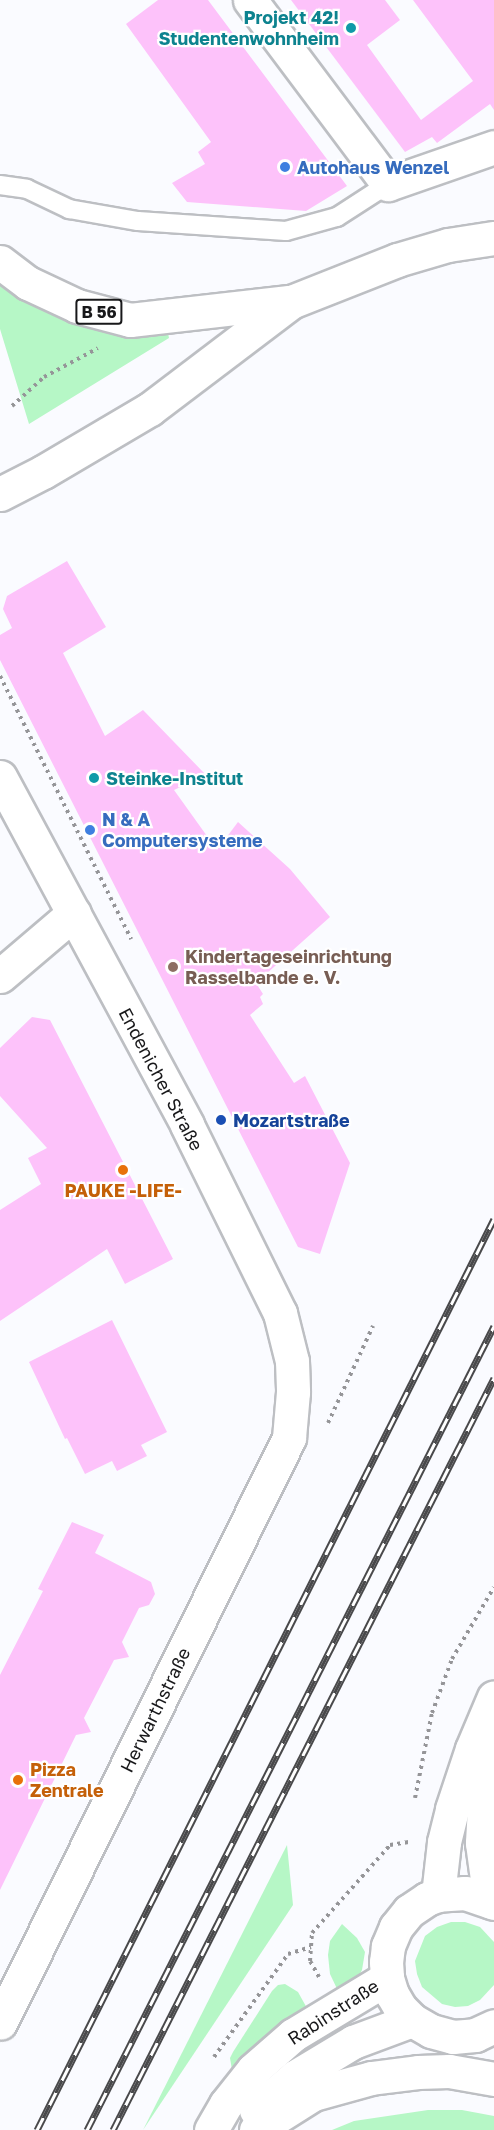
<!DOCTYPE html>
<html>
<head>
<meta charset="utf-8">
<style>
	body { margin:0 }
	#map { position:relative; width:494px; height:2130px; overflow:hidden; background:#fafbff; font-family:"Golos Text",sans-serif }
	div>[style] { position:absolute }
	.green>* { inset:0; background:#b6f7c6 }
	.building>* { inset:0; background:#fdc2fa }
	.path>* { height:4px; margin-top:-2px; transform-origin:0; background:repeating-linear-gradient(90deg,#959598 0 3px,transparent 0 7.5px) }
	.roads { filter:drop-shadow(2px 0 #bdbfc3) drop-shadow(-2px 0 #bdbfc3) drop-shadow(0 2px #bdbfc3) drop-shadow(0 -2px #bdbfc3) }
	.service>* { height:18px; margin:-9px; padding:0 9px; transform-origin:9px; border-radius:9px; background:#fff }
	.minor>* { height:33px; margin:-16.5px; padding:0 16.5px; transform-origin:16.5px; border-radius:16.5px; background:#fff }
	.tertiary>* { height:33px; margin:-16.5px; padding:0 16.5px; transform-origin:16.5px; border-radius:16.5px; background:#fff }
	.primary>* { height:33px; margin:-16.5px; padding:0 16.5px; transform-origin:16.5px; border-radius:16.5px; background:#fff }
	.rail>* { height:7px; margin-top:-3.5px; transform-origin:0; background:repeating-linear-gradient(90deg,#fff 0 14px,#49494b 0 28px); box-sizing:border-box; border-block:2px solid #49494b }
	.dots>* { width:16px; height:16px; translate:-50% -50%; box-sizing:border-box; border:3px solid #fff; border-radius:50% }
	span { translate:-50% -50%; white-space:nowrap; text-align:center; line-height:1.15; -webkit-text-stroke:4.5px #fff; paint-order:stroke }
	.shield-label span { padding:2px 4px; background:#fff; border:2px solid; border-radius:4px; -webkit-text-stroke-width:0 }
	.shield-label { font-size:16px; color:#18181a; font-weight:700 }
	.culture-label { font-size:18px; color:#0d838f; font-weight:700 }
	.right { translate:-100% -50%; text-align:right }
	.left { translate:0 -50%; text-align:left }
	.shop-label { font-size:18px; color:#366cbe; font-weight:700 }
	.education-label { font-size:18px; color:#785e54; font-weight:700 }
	.street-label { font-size:18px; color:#18181a }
	.transit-label { font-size:18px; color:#164399; font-weight:700 }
	.food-label { font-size:18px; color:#c56008; font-weight:700 }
</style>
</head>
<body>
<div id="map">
	<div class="green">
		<div style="clip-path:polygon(0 280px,122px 331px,168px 333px,169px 338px,29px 424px,0 329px)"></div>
		<div style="clip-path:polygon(287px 1845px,293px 1905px,143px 2130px)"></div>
		<div style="clip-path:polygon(451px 1922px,465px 1922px,480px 1927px,494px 1942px,494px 1985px,480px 2000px,468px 2006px,455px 2007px,442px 2004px,422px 1987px,417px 1974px,415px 1961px,425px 1936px,437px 1927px)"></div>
		<div style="clip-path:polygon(342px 1924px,357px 1938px,365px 1952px,362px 1970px,356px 1981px,339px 1993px,330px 1974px,328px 1955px,330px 1941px)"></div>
		<div style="clip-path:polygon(285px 1984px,298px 1992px,308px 2010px,232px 2070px,230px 2058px,233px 2052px,272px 1991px,278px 1985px)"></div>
		<div style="clip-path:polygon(428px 2110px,462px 2110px,494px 2116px,494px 2130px,332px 2130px,354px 2121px)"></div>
	</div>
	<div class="building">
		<div style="clip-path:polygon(158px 0,208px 0,347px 186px,306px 211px,187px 202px,172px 183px,205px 164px,198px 152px,211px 142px,126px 24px)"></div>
		<div style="clip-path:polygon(291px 0,385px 0,400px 20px,367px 45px,421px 120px,473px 81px,413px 0,494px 0,494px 110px,490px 104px,437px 143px,432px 137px,405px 152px)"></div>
		<div style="clip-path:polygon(67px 561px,106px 627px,63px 653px,105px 736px,143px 710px,206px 775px,174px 790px,217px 850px,238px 822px,290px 869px,330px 917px,256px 983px,263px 994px,260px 997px,263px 1004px,250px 1015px,294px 1083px,305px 1076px,350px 1163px,320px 1254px,298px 1247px,0 660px,0 635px,12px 628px,3px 609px,7px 596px)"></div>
		<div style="clip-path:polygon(32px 1017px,50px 1020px,173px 1259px,125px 1284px,107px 1249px,0 1321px,0 1210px,41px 1184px,28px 1158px,47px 1148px,0 1096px,0 1048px)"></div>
		<div style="clip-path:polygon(112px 1320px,167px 1432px,141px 1445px,147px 1456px,117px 1471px,112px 1461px,85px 1474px,67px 1438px,65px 1439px,29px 1362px)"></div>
		<div style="clip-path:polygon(72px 1522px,104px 1535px,95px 1553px,151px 1582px,155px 1594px,149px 1605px,139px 1608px,122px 1642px,129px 1657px,114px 1660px,84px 1718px,91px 1732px,76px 1735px,0 1890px,0 1675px,43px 1591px,38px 1589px)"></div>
	</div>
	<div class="path">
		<div style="left:12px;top:406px;width:43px;rotate:-42.2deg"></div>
		<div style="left:44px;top:377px;width:61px;rotate:-28.2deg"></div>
		<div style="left:0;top:676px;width:294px;rotate:63.5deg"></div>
		<div style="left:328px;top:1423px;width:107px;rotate:-65.1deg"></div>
		<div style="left:415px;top:1798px;width:87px;rotate:-78.7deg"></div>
		<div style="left:432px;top:1713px;width:58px;rotate:-69.7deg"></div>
		<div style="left:452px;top:1659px;width:83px;rotate:-59.7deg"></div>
		<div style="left:319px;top:1977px;width:18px;rotate:-119deg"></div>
		<div style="left:310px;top:1961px;width:28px;rotate:-86deg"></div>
		<div style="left:312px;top:1933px;width:118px;rotate:-48.4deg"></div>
		<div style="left:390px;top:1845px;width:19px;rotate:-9deg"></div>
		<div style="left:214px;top:2057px;width:127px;rotate:-54.3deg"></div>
		<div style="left:288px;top:1954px;width:24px;rotate:-17deg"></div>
	</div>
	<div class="roads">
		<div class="service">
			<div style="left:0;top:185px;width:27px;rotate:8deg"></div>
			<div style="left:27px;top:189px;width:47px;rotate:25.5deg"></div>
			<div style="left:69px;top:209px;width:70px;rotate:9.9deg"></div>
			<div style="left:138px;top:221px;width:148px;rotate:3.9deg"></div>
			<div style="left:286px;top:231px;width:53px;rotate:-15.4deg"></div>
			<div style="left:337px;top:217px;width:61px;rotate:-32.9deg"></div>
		</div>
		<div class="minor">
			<div style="left:250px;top:0;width:230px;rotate:53.1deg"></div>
			<div style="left:388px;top:184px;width:112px;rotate:-19.2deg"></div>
			<div style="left:0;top:777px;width:395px;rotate:61.7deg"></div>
			<div style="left:187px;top:1125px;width:210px;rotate:63.7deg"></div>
			<div style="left:280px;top:1313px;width:49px;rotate:76deg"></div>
			<div style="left:292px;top:1361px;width:31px;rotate:88deg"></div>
			<div style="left:293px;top:1392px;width:46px;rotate:95deg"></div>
			<div style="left:289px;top:1438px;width:652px;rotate:116.29deg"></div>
			<div style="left:0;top:976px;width:97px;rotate:-40.4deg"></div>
		</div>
		<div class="tertiary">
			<div style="left:488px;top:1741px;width:102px;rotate:93.4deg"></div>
			<div style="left:482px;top:1843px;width:59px;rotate:82.1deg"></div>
			<div style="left:438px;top:1895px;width:53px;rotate:-83.5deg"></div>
			<div style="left:444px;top:1842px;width:34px;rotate:-76deg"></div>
			<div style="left:452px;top:1809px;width:63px;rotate:-71.6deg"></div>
			<div style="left:472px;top:1749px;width:56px;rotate:-67.1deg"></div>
			<div style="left:494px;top:1903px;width:31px;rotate:-161deg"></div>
			<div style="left:465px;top:1893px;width:27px;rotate:176deg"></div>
			<div style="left:438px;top:1895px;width:12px;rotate:160deg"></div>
			<div style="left:427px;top:1899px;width:22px;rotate:146deg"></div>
			<div style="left:409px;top:1911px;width:21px;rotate:129deg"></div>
			<div style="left:396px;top:1927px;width:21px;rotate:113deg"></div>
			<div style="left:388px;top:1946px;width:16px;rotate:97deg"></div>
			<div style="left:386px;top:1962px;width:16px;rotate:86deg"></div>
			<div style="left:387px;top:1978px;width:17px;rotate:73deg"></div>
			<div style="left:392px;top:1994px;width:16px;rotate:60deg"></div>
			<div style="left:400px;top:2008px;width:17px;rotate:45deg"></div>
			<div style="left:412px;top:2020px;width:22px;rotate:30deg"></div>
			<div style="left:431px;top:2031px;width:23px;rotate:15deg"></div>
			<div style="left:453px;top:2037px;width:22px;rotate:-5deg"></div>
			<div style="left:475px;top:2035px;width:21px;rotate:-25deg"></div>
			<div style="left:256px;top:2110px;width:51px;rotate:-40.2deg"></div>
			<div style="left:295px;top:2077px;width:68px;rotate:-31.1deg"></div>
			<div style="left:353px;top:2042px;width:63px;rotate:-20.4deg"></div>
			<div style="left:211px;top:2130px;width:30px;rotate:-60deg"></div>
			<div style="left:226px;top:2104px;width:43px;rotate:-51.5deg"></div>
			<div style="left:253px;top:2070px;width:53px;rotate:-41.2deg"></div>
			<div style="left:293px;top:2035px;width:110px;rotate:-31.2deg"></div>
			<div style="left:256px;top:2130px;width:67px;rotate:-32.3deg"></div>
			<div style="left:313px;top:2094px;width:60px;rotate:-15.4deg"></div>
			<div style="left:371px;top:2078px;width:47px;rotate:-7.3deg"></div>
			<div style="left:418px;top:2072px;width:31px;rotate:-2deg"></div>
			<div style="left:449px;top:2071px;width:46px;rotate:10.1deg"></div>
		</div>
		<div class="primary">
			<div style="left:0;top:262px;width:35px;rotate:37deg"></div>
			<div style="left:28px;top:283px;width:54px;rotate:25.1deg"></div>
			<div style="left:77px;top:306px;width:55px;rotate:14.8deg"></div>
			<div style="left:130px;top:320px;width:160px;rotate:-6.5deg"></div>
			<div style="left:0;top:494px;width:48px;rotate:-27.1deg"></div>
			<div style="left:43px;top:472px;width:124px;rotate:-30.5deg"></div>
			<div style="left:150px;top:409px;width:177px;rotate:-37.2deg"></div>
			<div style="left:291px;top:302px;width:114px;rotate:-21.6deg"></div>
			<div style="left:397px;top:260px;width:53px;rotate:-16.4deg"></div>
			<div style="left:448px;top:245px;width:47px;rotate:-8.7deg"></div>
		</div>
	</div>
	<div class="rail">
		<div style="left:37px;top:2130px;width:1019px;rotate:-63.36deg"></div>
		<div style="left:87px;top:2130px;width:901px;rotate:-63.15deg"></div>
		<div style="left:113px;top:2130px;width:843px;rotate:-63.13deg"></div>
	</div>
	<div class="dots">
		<div style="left:351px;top:28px;background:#0f9aa8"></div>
		<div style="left:285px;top:167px;background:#3f7fe0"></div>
		<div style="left:94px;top:778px;background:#0f9aa8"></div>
		<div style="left:90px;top:830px;background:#3f7fe0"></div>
		<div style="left:173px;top:967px;background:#8d6e63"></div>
		<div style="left:221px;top:1120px;background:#1a4fb4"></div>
		<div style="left:123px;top:1170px;background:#e8710a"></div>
		<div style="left:18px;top:1780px;background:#e8710a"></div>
	</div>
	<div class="shield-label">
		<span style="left:99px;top:312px">B 56</span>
	</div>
	<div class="culture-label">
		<span class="right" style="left:339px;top:28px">Projekt 42!<br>Studentenwohnheim</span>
		<span class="left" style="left:106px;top:778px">Steinke-Institut</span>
	</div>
	<div class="shop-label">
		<span class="left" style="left:297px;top:167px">Autohaus Wenzel</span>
		<span class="left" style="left:102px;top:830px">N &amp; A<br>Computersysteme</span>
	</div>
	<div class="education-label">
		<span class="left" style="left:185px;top:967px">Kindertageseinrichtung<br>Rasselbande e. V.</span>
	</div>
	<div class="street-label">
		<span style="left:161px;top:1079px;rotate:62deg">Endenicher Straße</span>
		<span style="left:155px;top:1710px;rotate:-64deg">Herwarthstraße</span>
		<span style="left:333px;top:2012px;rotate:-33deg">Rabinstraße</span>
	</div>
	<div class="transit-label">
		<span class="left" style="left:233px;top:1120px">Mozartstraße</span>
	</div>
	<div class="food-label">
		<span style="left:123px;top:1190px">PAUKE -LIFE-</span>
		<span class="left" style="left:30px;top:1780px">Pizza<br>Zentrale</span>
	</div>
</div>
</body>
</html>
